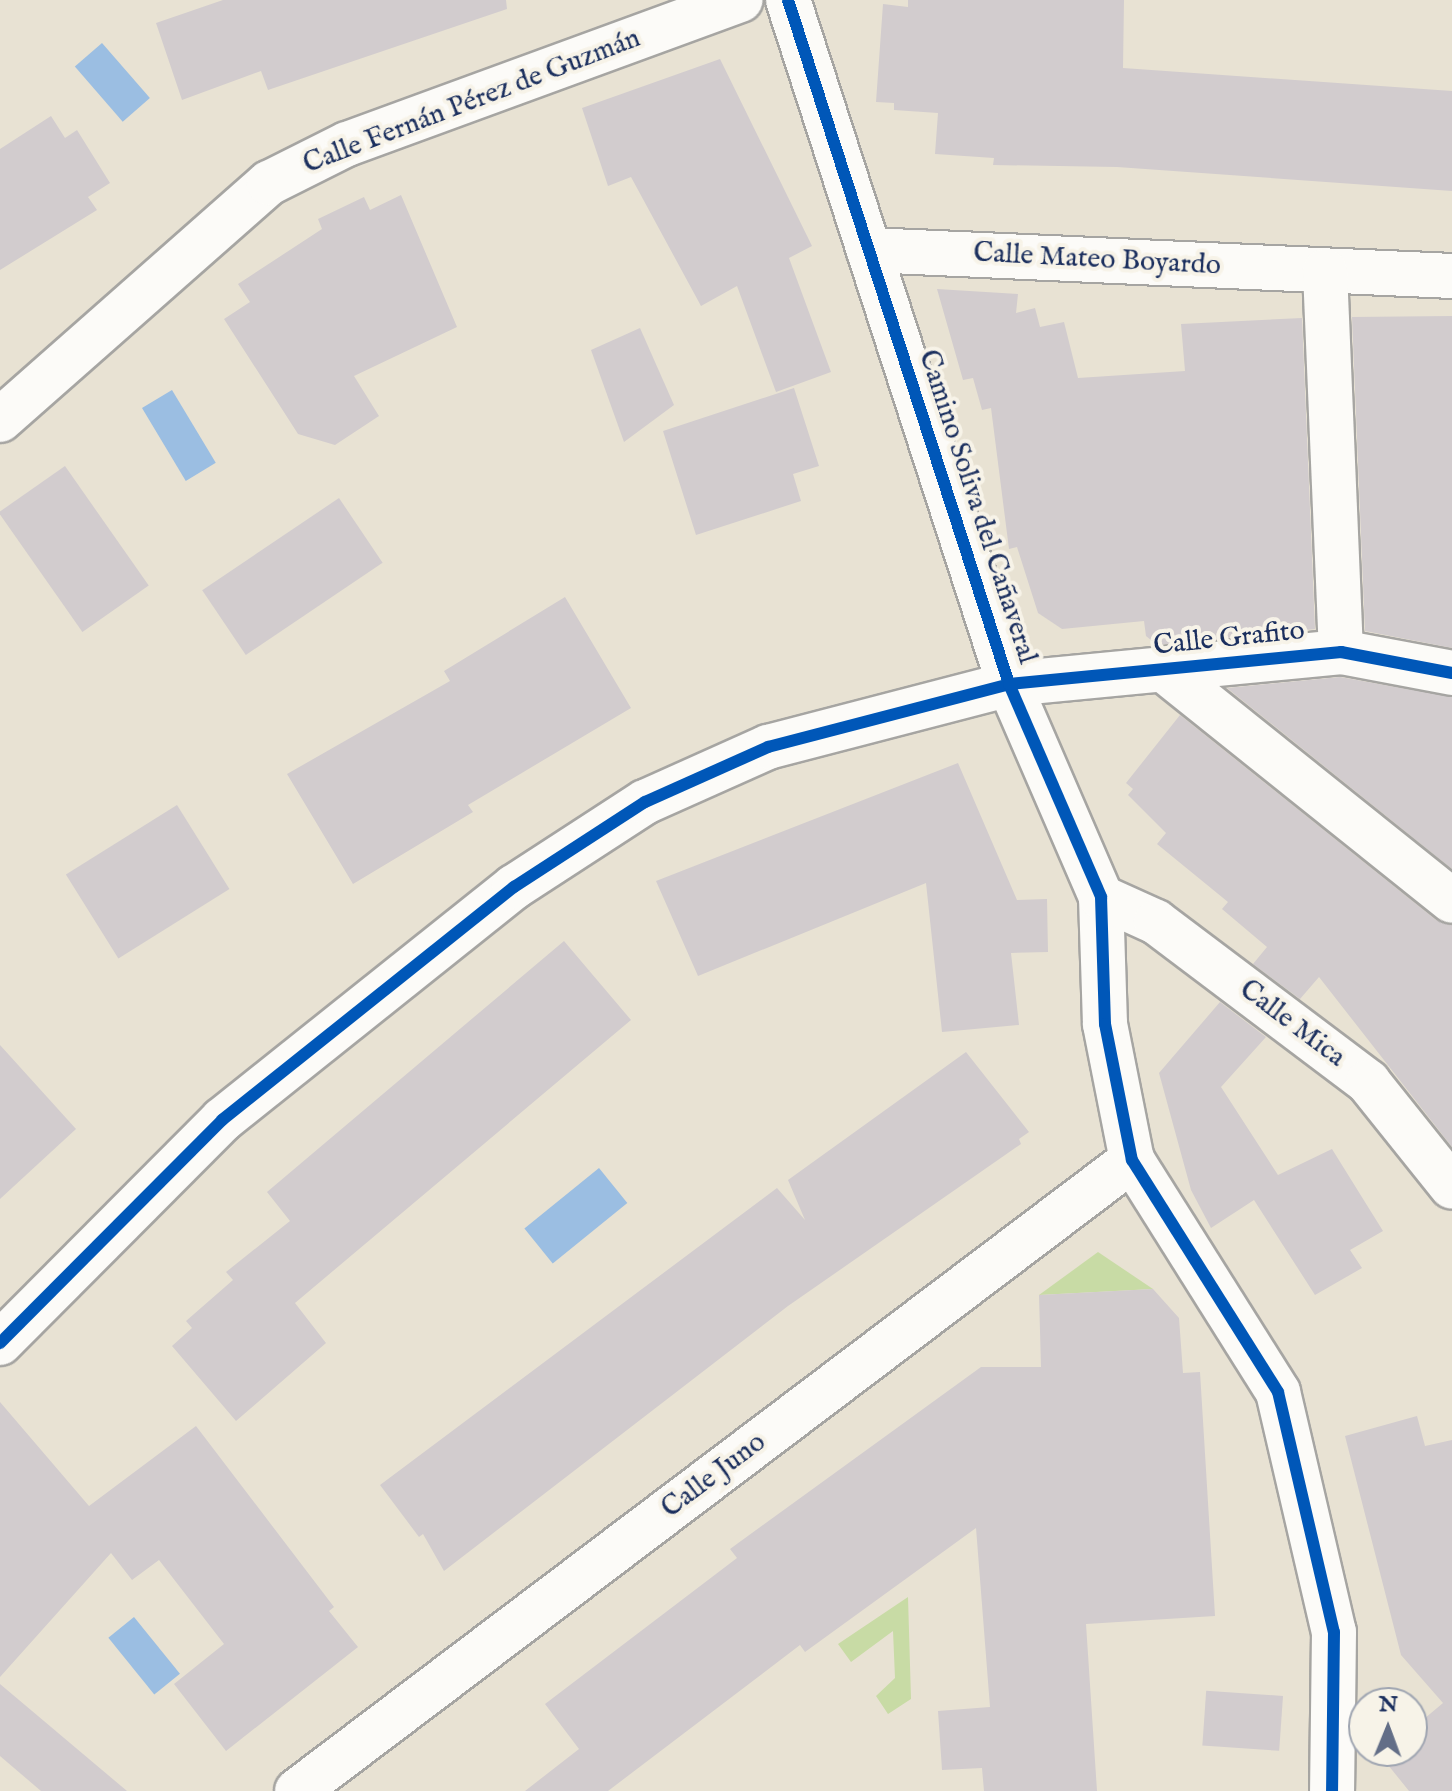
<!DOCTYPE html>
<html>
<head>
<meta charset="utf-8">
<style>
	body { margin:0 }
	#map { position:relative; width:1452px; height:1791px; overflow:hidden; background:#e8e2d3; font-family:"IM FELL English",serif }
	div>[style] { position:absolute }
	.green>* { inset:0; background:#c8dba5 }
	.water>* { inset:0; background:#9bbee2; transform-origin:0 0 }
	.building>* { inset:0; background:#d2ccce; transform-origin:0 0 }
	.roads { filter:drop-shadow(2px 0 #a6a5a2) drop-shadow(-2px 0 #a6a5a2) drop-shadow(0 2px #a6a5a2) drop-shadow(0 -2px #a6a5a2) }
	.street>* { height:44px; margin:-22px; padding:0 22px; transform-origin:22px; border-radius:22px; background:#fcfbf8 }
	.cycleway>* { height:12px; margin:-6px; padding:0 6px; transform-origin:6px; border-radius:6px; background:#0057b8 }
	span { translate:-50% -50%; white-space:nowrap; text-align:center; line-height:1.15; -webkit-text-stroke:8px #f7f3e8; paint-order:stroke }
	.street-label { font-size:28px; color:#1b2f5e }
	.north { position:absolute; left:1348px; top:1687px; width:80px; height:80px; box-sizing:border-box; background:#f7f3e8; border:2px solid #9fa5b1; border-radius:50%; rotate:1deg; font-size:22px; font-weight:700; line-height:32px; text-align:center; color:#1b2f5e }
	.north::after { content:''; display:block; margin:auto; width:28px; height:36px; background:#636e87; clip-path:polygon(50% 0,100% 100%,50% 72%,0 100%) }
</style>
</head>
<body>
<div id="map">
	<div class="green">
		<div style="clip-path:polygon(1098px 1252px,1153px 1289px,1039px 1295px)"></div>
		<div style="clip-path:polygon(908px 1597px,911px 1699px,888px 1714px,876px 1696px,895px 1678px,893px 1631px,851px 1662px,838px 1644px)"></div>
	</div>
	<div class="water">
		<div style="left:102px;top:43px;width:73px;height:36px;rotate:49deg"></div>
		<div style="left:172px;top:390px;width:85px;height:35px;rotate:59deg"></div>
		<div style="left:599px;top:1168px;width:45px;height:96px;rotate:51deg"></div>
		<div style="left:134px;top:1617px;width:73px;height:33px;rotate:51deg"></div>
	</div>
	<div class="building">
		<div style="clip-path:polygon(223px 0,506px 0,507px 9px,268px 90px,261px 71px,182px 100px,156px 23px)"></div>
		<div style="clip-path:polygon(908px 0,1124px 0,1123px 68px,1452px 91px,1452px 191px,1117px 167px,993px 165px,994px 158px,935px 154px,938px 113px,894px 110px,894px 103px,876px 102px,883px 4px,908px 7px)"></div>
		<div style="clip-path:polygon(720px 59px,812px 246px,789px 258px,831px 372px,776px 392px,737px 286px,701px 306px,631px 177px,608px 186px,582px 108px)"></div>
		<div style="clip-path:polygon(51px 116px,65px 138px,77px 130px,110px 183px,88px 197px,97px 210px,0 270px,0 149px)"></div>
		<div style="clip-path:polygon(401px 195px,457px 327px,354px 376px,379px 416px,335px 445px,298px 434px,224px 319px,250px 302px,238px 284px,322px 229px,318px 219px,364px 197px,370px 210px)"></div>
		<div style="clip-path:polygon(937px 289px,1018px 294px,1016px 313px,1035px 308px,1040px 327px,1064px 322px,1078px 378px,1185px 371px,1181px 324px,1302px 318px,1315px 629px,1157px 645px,1146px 636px,1144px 621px,1062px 629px,1038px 613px,1017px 547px,1009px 549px,991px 408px,982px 410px,973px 378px,963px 380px)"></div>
		<div style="clip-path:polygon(1452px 316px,1452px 648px,1365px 631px,1352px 317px)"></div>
		<div style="clip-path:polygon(640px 328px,674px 405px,624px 442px,591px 350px)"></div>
		<div style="clip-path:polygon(794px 388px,819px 466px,793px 474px,801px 501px,696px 535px,663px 431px)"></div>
		<div style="left:65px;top:466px;width:146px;height:81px;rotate:55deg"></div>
		<div style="left:339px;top:498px;width:78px;height:165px;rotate:56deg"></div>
		<div style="clip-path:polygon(565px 597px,631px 708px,468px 805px,473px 812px,353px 884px,287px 774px,450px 681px,444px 671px)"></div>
		<div style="clip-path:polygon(1340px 677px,1452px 697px,1452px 869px,1227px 688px)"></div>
		<div style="clip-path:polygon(1180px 715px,1436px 920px,1452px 925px,1452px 1147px,1319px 977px,1300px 999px,1253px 964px,1267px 947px,1222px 909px,1228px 902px,1157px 844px,1166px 833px,1128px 795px,1133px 789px,1126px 783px)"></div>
		<div style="clip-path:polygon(958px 763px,1017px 900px,1047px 899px,1048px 952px,1011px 953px,1019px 1025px,942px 1032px,926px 883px,698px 976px,656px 881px)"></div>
		<div style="left:177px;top:805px;width:99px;height:131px;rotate:58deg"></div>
		<div style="clip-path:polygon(564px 941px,631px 1020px,295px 1303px,326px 1343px,236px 1421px,172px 1346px,192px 1328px,186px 1321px,233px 1280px,226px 1272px,290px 1221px,267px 1192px)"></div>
		<div style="clip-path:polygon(1220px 1002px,1266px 1037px,1221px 1087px,1278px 1175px,1332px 1149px,1383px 1231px,1350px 1250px,1362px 1268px,1315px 1295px,1254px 1200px,1211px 1228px,1191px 1190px,1159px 1073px)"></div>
		<div style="clip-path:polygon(0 1045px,76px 1129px,0 1199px)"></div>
		<div style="clip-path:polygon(966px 1052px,1029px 1132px,1019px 1139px,1021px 1144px,788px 1306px,444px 1571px,423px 1534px,419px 1537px,380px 1485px,777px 1188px,805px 1220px,788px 1180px)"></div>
		<div style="clip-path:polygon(1153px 1289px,1179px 1318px,1183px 1373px,1200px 1372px,1215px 1616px,1086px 1624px,1097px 1791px,984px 1791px,982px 1768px,942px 1770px,938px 1711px,990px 1707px,976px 1528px,805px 1652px,800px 1645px,608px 1791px,525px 1791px,579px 1749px,545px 1704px,737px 1558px,730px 1549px,981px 1367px,1041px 1367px,1039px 1295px)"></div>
		<div style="clip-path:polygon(0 1402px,89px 1506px,196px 1426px,334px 1607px,329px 1611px,358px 1647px,226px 1751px,174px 1684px,224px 1644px,159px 1560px,132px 1580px,111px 1553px,0 1677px)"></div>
		<div style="clip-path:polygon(1417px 1416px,1425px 1446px,1452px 1440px,1452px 1791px,1409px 1791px,1380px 1755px,1412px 1751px,1412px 1729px,1443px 1703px,1401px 1655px,1345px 1436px)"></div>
		<div style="clip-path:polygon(0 1684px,127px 1791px,41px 1791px,0 1756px)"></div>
		<div style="left:1283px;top:1696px;width:55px;height:77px;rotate:94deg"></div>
	</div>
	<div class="roads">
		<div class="street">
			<div style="left:788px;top:0;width:719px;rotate:72.09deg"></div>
			<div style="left:1009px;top:684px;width:232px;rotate:66.6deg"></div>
			<div style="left:1101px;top:897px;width:127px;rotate:88.2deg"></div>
			<div style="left:1105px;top:1024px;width:139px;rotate:78.8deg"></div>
			<div style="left:1132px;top:1160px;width:274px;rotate:57.8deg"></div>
			<div style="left:1278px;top:1392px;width:246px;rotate:76.9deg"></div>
			<div style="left:1334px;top:1632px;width:159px;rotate:90.7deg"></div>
			<div style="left:869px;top:250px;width:584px;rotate:2.55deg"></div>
			<div style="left:1325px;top:271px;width:381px;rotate:87.6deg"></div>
			<div style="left:0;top:420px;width:359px;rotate:-41.4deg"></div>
			<div style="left:269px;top:183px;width:87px;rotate:-26.6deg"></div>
			<div style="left:347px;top:144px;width:419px;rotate:-20.1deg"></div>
			<div style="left:1164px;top:670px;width:369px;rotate:38.7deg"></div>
			<div style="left:1101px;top:897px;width:60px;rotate:24.4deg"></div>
			<div style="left:1156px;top:922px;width:266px;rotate:37deg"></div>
			<div style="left:1368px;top:1082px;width:134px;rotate:51.3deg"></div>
			<div style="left:0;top:1343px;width:315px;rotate:-45.1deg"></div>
			<div style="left:222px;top:1120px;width:374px;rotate:-38.6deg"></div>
			<div style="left:514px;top:887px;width:156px;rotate:-33deg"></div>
			<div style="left:645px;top:802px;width:135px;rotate:-24.1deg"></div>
			<div style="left:768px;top:747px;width:249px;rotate:-14.6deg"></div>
			<div style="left:1009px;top:684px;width:334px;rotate:-5.5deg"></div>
			<div style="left:1341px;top:652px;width:113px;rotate:10.7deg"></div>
			<div style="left:297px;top:1791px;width:1047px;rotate:-37.08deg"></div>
		</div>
	</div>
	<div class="cycleway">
		<div style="left:788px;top:0;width:719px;rotate:72.09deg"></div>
		<div style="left:1009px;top:684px;width:232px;rotate:66.6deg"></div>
		<div style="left:1101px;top:897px;width:127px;rotate:88.2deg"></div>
		<div style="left:1105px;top:1024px;width:139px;rotate:78.8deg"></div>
		<div style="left:1132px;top:1160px;width:274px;rotate:57.8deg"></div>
		<div style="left:1278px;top:1392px;width:246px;rotate:76.9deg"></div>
		<div style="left:1334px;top:1632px;width:159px;rotate:90.7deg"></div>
		<div style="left:0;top:1343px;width:315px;rotate:-45.1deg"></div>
		<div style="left:222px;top:1120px;width:374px;rotate:-38.6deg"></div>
		<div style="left:514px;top:887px;width:156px;rotate:-33deg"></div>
		<div style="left:645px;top:802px;width:135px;rotate:-24.1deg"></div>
		<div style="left:768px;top:747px;width:249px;rotate:-14.6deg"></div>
		<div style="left:1009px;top:684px;width:334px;rotate:-5.5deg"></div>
		<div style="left:1341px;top:652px;width:113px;rotate:10.7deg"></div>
	</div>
	<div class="street-label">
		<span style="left:472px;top:102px;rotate:-21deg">Calle Fernán Pérez de Guzmán</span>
		<span style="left:1097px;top:260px;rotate:3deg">Calle Mateo Boyardo</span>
		<span style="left:977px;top:507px;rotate:72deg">Camino Soliva del Cañaveral</span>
		<span style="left:1229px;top:639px;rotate:-6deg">Calle Grafito</span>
		<span style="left:1292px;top:1024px;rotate:37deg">Calle Mica</span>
		<span style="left:714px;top:1476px;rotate:-37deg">Calle Juno</span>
	</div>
	<div class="north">N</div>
</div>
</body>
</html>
